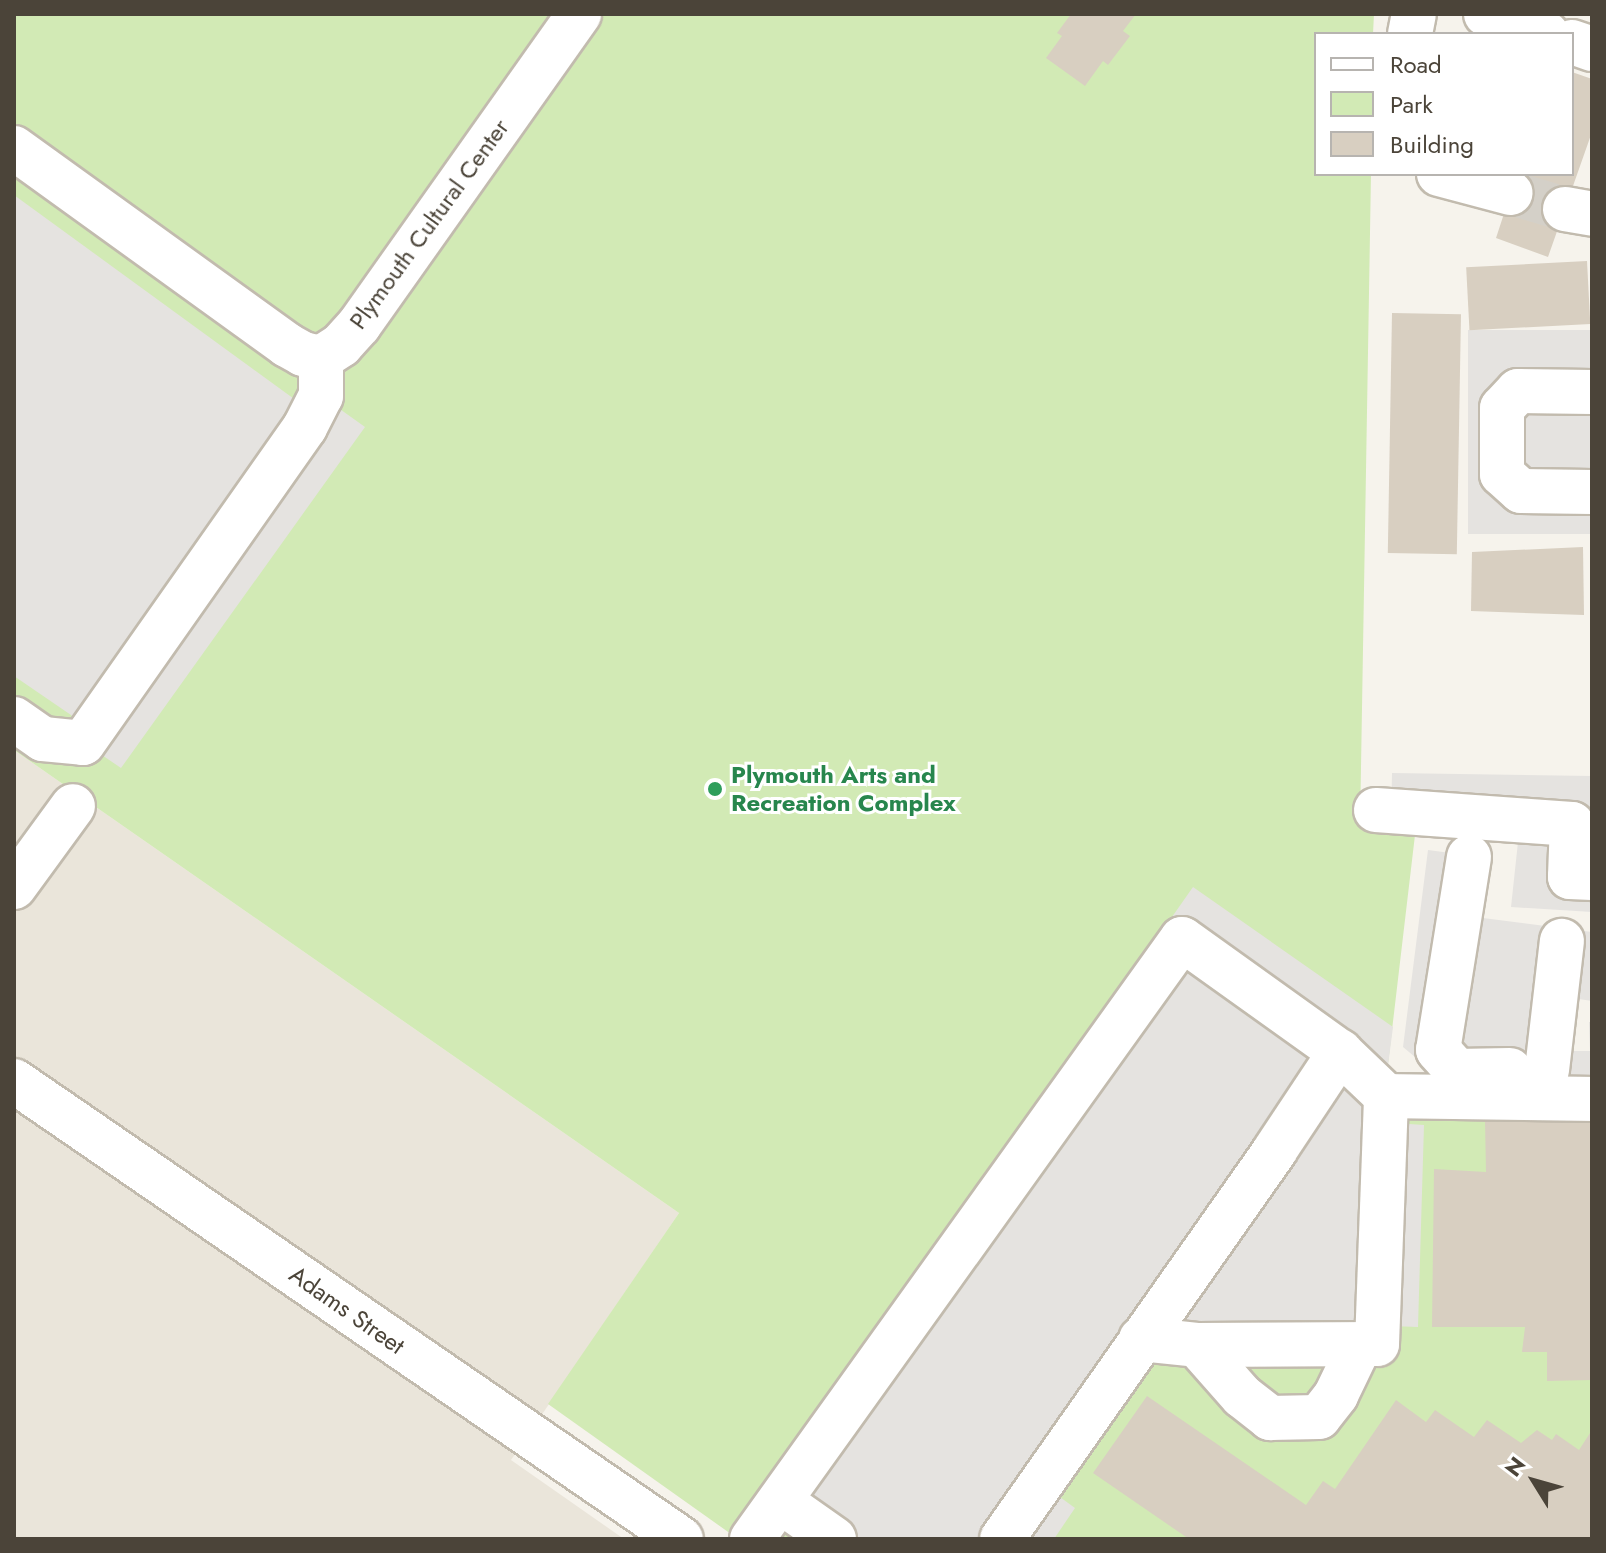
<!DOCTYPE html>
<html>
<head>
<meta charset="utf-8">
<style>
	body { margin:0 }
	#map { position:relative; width:1606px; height:1553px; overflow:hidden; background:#f6f3ec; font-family:Jost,sans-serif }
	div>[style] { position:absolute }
	.residential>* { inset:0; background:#eae5da }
	.green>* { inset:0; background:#d2eab5 }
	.parking>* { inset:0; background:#e5e3e0; transform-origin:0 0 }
	.building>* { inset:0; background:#d8cfc1; transform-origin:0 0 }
	.minor-tunnel>* { height:44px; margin-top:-22px; transform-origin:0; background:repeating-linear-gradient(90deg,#d4d0c8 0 44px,transparent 0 66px) }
	.roads { filter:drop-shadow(2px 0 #c2bbae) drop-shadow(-2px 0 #c2bbae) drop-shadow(0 2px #c2bbae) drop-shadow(0 -2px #c2bbae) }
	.minor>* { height:44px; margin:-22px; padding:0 22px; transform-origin:22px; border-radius:22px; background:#fff }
	.dots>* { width:22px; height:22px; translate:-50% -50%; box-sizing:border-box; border:4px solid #fff; border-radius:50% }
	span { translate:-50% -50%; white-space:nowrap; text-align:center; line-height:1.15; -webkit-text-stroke:6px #fff; paint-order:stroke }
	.street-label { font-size:24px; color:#4b4439 }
	.leisure-label { font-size:24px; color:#27864d; font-weight:700 }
	.left { translate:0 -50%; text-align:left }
	.frame { position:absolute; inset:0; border:16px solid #4b4439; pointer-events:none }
	.legend { position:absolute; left:1314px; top:32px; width:260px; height:144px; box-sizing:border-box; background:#fff; border:2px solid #b7b4b0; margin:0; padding:10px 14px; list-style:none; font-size:24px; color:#4b4439 }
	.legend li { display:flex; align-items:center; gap:16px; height:40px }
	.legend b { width:40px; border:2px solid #b7b4b0 }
	.north { position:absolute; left:1494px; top:1441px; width:80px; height:80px; -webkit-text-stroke:6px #fff; paint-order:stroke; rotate:307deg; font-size:22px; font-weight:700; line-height:32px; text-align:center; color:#4b4439 }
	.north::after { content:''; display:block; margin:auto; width:28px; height:36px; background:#4b4439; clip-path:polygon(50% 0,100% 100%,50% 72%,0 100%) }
</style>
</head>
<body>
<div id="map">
	<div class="residential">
		<div style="clip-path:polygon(14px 750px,679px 1213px,511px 1460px,624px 1539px,14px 1539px)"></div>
	</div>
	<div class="green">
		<div style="clip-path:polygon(14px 14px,1374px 14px,1373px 34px,1316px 34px,1316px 174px,1371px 174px,1360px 827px,1415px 835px,1386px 1081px,1592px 1083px,1592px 1539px,738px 1539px,548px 1404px,679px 1213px,14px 750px)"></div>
	</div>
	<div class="parking">
		<div style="clip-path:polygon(14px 195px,323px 420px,337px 407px,365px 427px,121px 768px,96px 751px,71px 715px,14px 676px)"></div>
		<div style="left:1468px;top:330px;width:124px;height:204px"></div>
		<div style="clip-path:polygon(1392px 773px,1592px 776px,1592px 912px,1511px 907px,1518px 842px,1391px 826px)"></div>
		<div style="clip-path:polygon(1428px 850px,1488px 858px,1483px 918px,1592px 932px,1592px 1001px,1572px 998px,1564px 1051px,1590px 1051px,1589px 1022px,1592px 1022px,1592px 1077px,1439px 1077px,1403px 1047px)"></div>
		<div style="clip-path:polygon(1193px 887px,1393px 1027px,1386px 1081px,1394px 1123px,1424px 1125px,1418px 1327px,1391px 1326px,1380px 1368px,1156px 1361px,1133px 1373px,1053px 1492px,1075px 1508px,1054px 1539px,807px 1539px,759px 1506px)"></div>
	</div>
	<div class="building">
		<div style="clip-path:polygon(1071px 14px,1136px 14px,1123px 31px,1130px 36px,1108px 65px,1103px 61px,1085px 86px,1046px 58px,1062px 36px,1057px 33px)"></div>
		<div style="clip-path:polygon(1572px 72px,1592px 79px,1592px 132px,1548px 257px,1496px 238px,1517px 174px,1572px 174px)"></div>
		<div style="left:1587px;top:261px;width:63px;height:121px;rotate:87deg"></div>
		<div style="left:1392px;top:313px;width:69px;height:240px;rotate:1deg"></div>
		<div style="clip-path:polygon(1583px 547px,1584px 615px,1471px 611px,1472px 552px)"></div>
		<div style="clip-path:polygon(1485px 1121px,1592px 1121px,1592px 1380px,1547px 1381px,1547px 1352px,1522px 1352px,1525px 1327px,1432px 1327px,1434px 1169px,1486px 1172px)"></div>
		<div style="clip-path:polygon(1147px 1396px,1306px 1505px,1323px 1481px,1335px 1489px,1396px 1400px,1426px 1422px,1435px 1410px,1474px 1437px,1487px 1420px,1521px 1443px,1537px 1430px,1552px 1440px,1556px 1434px,1579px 1450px,1592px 1430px,1592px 1539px,1189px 1539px,1093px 1473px)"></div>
	</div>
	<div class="minor-tunnel">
		<div style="left:1511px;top:193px;width:56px;rotate:16.5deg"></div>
	</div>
	<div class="roads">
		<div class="minor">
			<div style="left:1486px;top:14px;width:64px;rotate:18.2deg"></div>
			<div style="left:1410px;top:34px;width:20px;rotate:-79deg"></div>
			<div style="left:1572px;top:42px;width:21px;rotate:19deg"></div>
			<div style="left:14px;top:148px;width:337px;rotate:35.8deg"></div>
			<div style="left:287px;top:345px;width:18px;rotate:29deg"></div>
			<div style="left:303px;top:354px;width:18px;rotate:13deg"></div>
			<div style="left:321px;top:358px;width:24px;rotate:-33deg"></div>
			<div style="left:341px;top:345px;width:27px;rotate:-48deg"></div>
			<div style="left:359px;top:325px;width:381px;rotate:-54.7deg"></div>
			<div style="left:1439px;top:174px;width:74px;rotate:14.8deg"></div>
			<div style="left:1565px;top:209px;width:27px;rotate:10deg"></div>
			<div style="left:1592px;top:392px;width:74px;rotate:-179.2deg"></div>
			<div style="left:1518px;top:391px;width:23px;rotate:133deg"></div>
			<div style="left:1502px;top:408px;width:66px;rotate:90deg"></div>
			<div style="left:1502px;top:474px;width:25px;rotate:42deg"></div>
			<div style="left:1521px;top:491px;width:71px;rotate:0.8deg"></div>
			<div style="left:14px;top:719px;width:35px;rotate:35deg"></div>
			<div style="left:43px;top:739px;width:40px;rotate:5.7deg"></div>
			<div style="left:83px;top:743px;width:386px;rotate:-54.9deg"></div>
			<div style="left:305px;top:427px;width:35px;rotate:-63deg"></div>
			<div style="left:321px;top:396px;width:38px;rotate:-90deg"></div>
			<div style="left:1376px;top:810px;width:196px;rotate:4.1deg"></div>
			<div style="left:1572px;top:824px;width:53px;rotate:92.2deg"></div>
			<div style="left:1570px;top:877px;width:22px;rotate:3deg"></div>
			<div style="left:1469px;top:857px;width:195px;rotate:99.1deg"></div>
			<div style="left:1438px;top:1050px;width:28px;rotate:48deg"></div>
			<div style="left:1457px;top:1071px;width:53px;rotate:-1.1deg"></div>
			<div style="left:14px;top:887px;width:100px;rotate:-53.9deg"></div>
			<div style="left:1547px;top:1070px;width:130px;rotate:-83.4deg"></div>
			<div style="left:14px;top:1081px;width:809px;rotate:34.48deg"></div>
			<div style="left:1141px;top:1339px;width:56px;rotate:6.1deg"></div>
			<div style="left:1197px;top:1345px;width:180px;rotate:-0.3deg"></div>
			<div style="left:1377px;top:1344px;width:248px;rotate:-87.9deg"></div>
			<div style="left:1197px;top:1345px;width:68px;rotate:48.6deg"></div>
			<div style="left:1242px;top:1396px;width:36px;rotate:38deg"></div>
			<div style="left:1270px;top:1418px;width:49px;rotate:-1.2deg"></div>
			<div style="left:1319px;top:1417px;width:28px;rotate:-52deg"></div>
			<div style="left:1336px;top:1395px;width:55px;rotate:-64.4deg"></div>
			<div style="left:780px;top:1501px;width:66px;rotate:35.1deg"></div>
			<div style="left:752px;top:1539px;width:738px;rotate:-54.37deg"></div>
			<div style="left:1182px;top:939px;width:194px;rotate:35.6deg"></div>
			<div style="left:1340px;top:1052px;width:64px;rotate:43.7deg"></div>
			<div style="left:1386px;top:1096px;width:206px;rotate:0.8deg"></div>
			<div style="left:1002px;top:1539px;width:475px;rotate:-54.9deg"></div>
			<div style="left:1275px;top:1150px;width:118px;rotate:-56.4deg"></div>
		</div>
	</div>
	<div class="dots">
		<div style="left:715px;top:789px;background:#2e9e5b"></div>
	</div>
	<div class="street-label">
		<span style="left:429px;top:224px;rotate:-54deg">Plymouth Cultural Center</span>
		<span style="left:347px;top:1310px;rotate:35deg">Adams Street</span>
	</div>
	<div class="leisure-label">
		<span class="left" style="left:731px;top:789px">Plymouth Arts and<br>Recreation Complex</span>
	</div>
	<div class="frame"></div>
	<ul class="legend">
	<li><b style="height:10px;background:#fff"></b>Road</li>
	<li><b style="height:22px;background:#d2eab5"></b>Park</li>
	<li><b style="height:22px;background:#d8cfc1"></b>Building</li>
	</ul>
	<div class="north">N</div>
</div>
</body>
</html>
